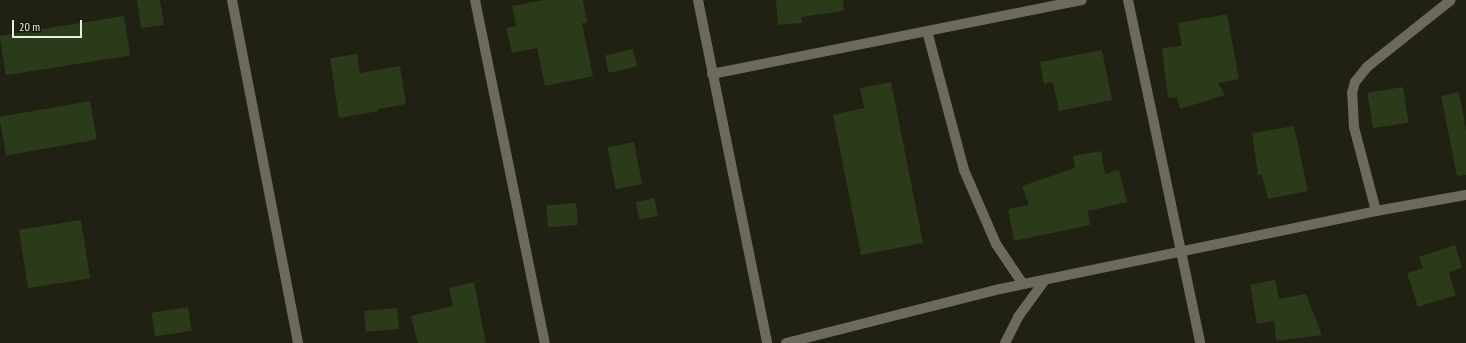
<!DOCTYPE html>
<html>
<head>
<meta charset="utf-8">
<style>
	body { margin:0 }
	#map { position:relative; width:1466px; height:343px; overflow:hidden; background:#202013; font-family:"PT Sans Narrow",sans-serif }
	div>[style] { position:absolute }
	.building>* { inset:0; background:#2b3a19; transform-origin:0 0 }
	.street>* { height:10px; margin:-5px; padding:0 5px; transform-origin:5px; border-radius:5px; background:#6b6a5b }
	span { translate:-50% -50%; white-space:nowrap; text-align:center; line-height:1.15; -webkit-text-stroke:4px #17170a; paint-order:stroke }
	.scale { position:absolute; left:12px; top:20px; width:70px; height:18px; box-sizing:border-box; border:2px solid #ecece3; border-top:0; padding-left:5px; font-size:12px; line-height:14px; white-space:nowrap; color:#ecece3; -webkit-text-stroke:3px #17170a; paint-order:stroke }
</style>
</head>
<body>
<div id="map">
	<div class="building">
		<div style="clip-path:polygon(137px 0,160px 0,164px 25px,141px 28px)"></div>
		<div style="clip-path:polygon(544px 0,583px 0,587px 23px,582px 23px,593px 76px,545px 86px,537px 48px,512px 53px,506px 28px,516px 26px,512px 6px)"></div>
		<div style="clip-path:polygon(776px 0,843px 0,844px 11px,801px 17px,802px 23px,778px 25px)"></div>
		<div style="clip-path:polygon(1227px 14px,1239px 79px,1218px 83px,1225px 95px,1180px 109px,1177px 97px,1168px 98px,1162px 48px,1182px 46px,1178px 23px)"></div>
		<div style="left:124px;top:16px;width:40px;height:126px;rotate:81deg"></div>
		<div style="left:633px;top:49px;width:18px;height:29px;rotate:77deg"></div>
		<div style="clip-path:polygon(1102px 50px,1112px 100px,1059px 111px,1053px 82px,1044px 84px,1040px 62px)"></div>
		<div style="clip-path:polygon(357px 54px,360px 73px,400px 66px,406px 104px,378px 109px,379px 111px,339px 118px,330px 58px)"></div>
		<div style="clip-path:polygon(891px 82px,923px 243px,861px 255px,833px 115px,864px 108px,860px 88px)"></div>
		<div style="left:1403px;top:87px;width:36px;height:36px;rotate:81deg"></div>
		<div style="clip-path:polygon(1459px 92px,1466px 130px,1466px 175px,1457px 176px,1441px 96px)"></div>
		<div style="left:90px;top:101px;width:39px;height:92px;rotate:80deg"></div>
		<div style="clip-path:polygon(1294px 126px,1308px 191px,1268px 199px,1262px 175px,1258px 175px,1252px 133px)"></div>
		<div style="left:634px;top:142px;width:43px;height:27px;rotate:79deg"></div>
		<div style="clip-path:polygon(1101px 151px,1105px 174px,1119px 170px,1127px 202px,1088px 211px,1090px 225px,1014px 241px,1008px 209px,1029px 205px,1022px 186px,1075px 168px,1073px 156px)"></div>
		<div style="left:654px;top:198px;width:18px;height:19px;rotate:77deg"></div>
		<div style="left:576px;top:203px;width:22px;height:30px;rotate:85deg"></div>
		<div style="left:81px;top:220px;width:59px;height:63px;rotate:81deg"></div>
		<div style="clip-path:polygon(1455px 245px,1462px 267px,1449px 273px,1456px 295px,1418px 307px,1407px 273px,1423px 268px,1419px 257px)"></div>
		<div style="clip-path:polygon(1275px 280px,1279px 299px,1306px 294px,1322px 335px,1276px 341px,1274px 321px,1257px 324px,1250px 285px)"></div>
		<div style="clip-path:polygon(474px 282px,486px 343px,418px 343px,411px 316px,453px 306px,449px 288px)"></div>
		<div style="left:188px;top:307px;width:24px;height:37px;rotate:81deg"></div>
		<div style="left:397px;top:308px;width:21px;height:33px;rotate:85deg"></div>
	</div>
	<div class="street">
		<div style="left:232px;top:0;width:349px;rotate:79.1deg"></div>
		<div style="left:475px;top:0;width:350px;rotate:78.5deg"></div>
		<div style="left:698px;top:0;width:350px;rotate:78.6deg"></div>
		<div style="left:1128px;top:0;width:350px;rotate:78.1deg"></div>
		<div style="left:927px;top:31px;width:144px;rotate:75.1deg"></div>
		<div style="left:964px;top:170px;width:81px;rotate:66.6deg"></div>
		<div style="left:996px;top:244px;width:48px;rotate:56deg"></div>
		<div style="left:712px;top:74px;width:377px;rotate:-11.3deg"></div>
		<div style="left:1376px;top:211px;width:87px;rotate:-104.7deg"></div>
		<div style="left:1354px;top:127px;width:34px;rotate:-93deg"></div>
		<div style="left:1352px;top:93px;width:11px;rotate:-75deg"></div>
		<div style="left:1355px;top:82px;width:19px;rotate:-51deg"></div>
		<div style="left:1367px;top:67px;width:107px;rotate:-38.6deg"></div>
		<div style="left:786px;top:343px;width:221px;rotate:-14.2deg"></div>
		<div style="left:1000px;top:289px;width:384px;rotate:-11.7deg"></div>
		<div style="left:1376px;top:211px;width:91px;rotate:-10.1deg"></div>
		<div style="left:1005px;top:343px;width:29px;rotate:-63deg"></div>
		<div style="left:1018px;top:317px;width:46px;rotate:-53.9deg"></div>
	</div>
	<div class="scale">20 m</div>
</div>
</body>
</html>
